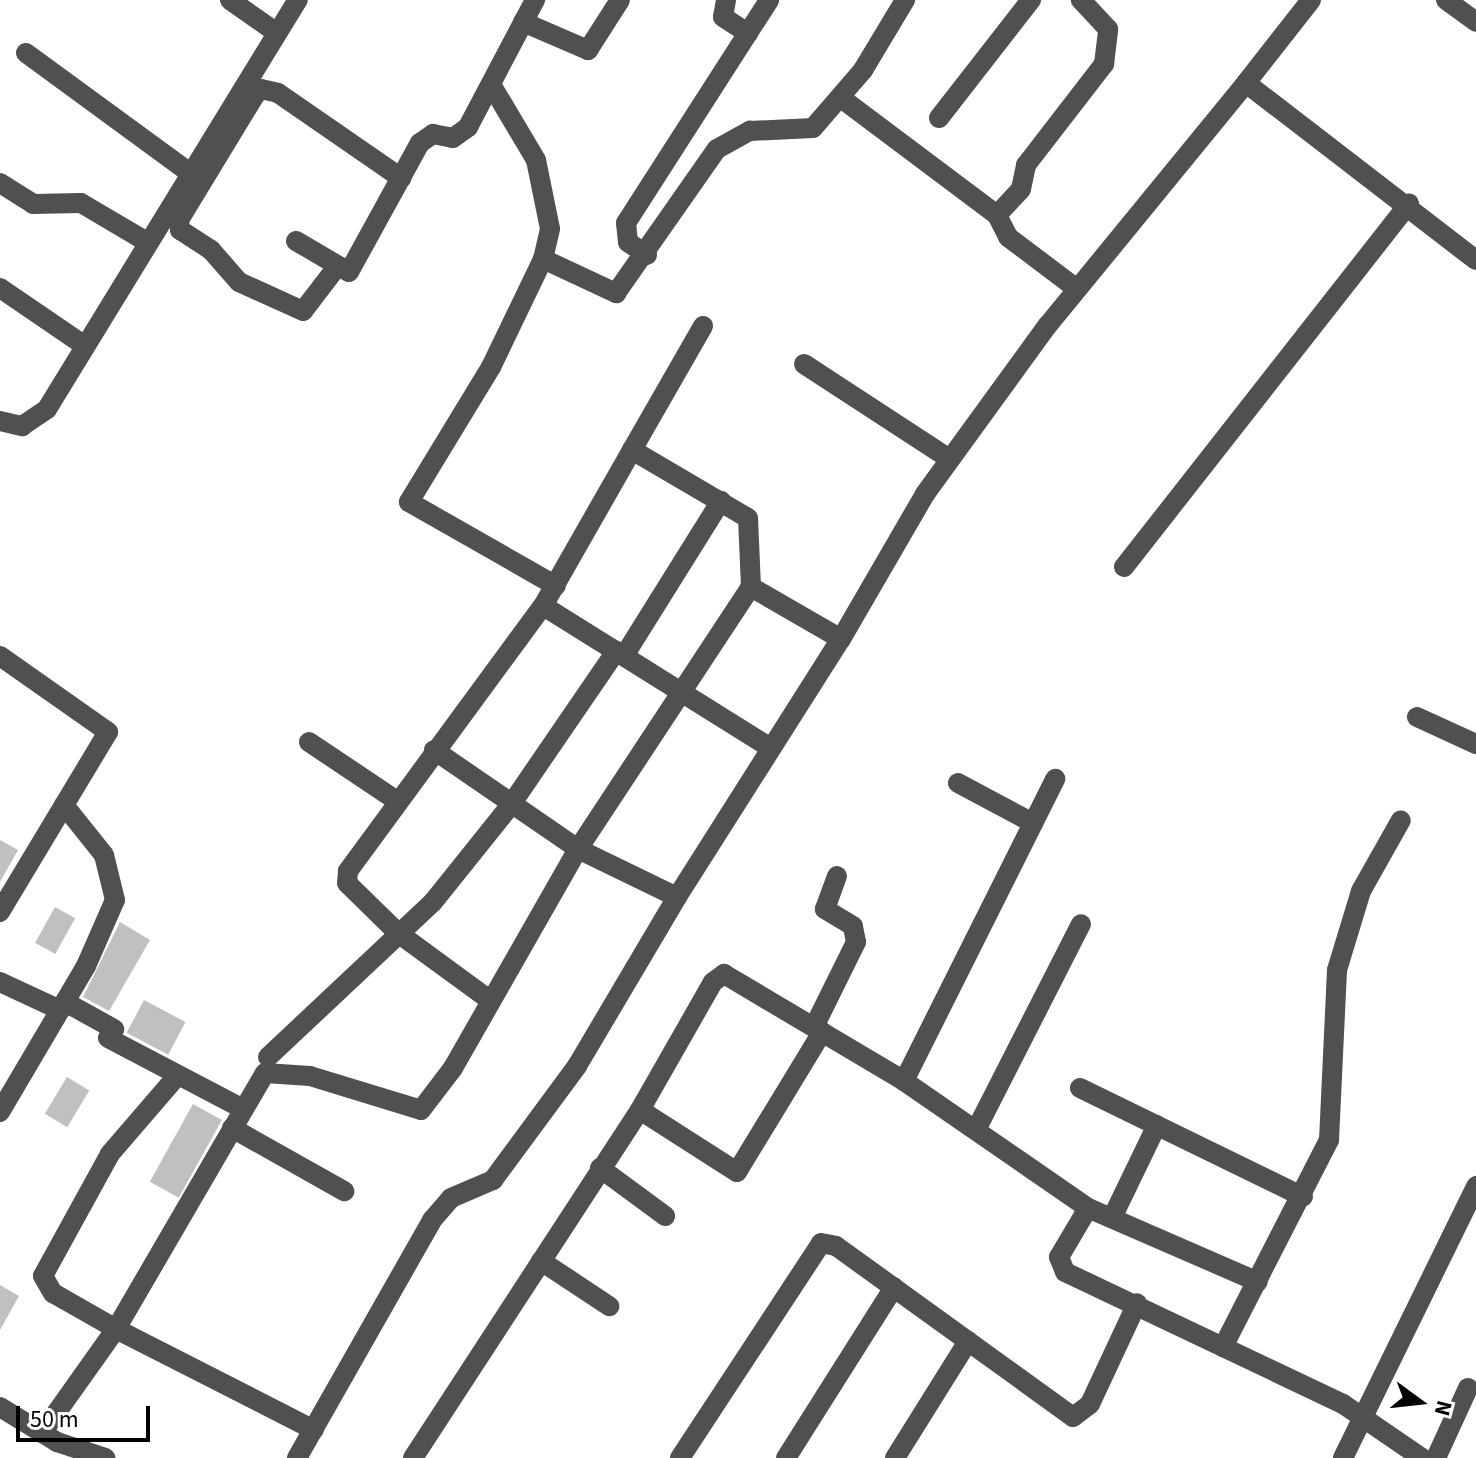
<!DOCTYPE html>
<html>
<head>
<meta charset="utf-8">
<style>
	body { margin:0 }
	#map { position:relative; width:1476px; height:1458px; overflow:hidden; background:#fff; font-family:"Source Sans 3",sans-serif }
	div>[style] { position:absolute }
	.building>* { inset:0; background:#c0c0c0; transform-origin:0 0 }
	.minor>* { height:20px; margin:-10px; padding:0 10px; transform-origin:10px; border-radius:10px; background:#505050 }
	span { translate:-50% -50%; white-space:nowrap; text-align:center; line-height:1.15; -webkit-text-stroke:6px #fff; paint-order:stroke }
	.north { position:absolute; left:1380px; top:1362px; width:80px; height:80px; -webkit-text-stroke:6px #fff; paint-order:stroke; rotate:105deg; font-size:22px; font-weight:700; line-height:32px; text-align:center; color:#000 }
	.north::after { content:''; display:block; margin:auto; width:28px; height:36px; background:#000; clip-path:polygon(50% 0,100% 100%,50% 72%,0 100%) }
	.scale { position:absolute; left:16px; top:1406px; width:134px; height:36px; box-sizing:border-box; border:4px solid #000; border-top:0; padding-left:10px; font-size:24px; line-height:28px; white-space:nowrap; color:#000; -webkit-text-stroke:6px #fff; paint-order:stroke }
</style>
</head>
<body>
<div id="map">
	<div class="building">
		<div style="clip-path:polygon(0 840px,18px 850px,0 882px)"></div>
		<div style="left:55px;top:907px;width:23px;height:41px;rotate:29deg"></div>
		<div style="clip-path:polygon(120px 922px,150px 940px,109px 1011px,83px 997px)"></div>
		<div style="left:144px;top:1000px;width:47px;height:37px;rotate:28deg"></div>
		<div style="left:67px;top:1077px;width:26px;height:43px;rotate:31deg"></div>
		<div style="left:193px;top:1104px;width:33px;height:89px;rotate:29deg"></div>
		<div style="clip-path:polygon(0 1285px,19px 1296px,0 1330px)"></div>
	</div>
	<div class="minor">
		<div style="left:230px;top:0;width:57px;rotate:35.1deg"></div>
		<div style="left:726px;top:0;width:17px;rotate:100deg"></div>
		<div style="left:723px;top:17px;width:30px;rotate:33deg"></div>
		<div style="left:1311px;top:0;width:105px;rotate:128.1deg"></div>
		<div style="left:1246px;top:83px;width:290px;rotate:37.6deg"></div>
		<div style="left:1446px;top:0;width:37px;rotate:36deg"></div>
		<div style="left:523px;top:22px;width:71px;rotate:23.3deg"></div>
		<div style="left:588px;top:50px;width:59px;rotate:-57.4deg"></div>
		<div style="left:26px;top:53px;width:203px;rotate:36.2deg"></div>
		<div style="left:492px;top:86px;width:86px;rotate:59.3deg"></div>
		<div style="left:536px;top:160px;width:70px;rotate:78.5deg"></div>
		<div style="left:550px;top:229px;width:31px;rotate:103deg"></div>
		<div style="left:543px;top:259px;width:120px;rotate:115.7deg"></div>
		<div style="left:491px;top:367px;width:158px;rotate:121.3deg"></div>
		<div style="left:409px;top:502px;width:169px;rotate:29.7deg"></div>
		<div style="left:841px;top:98px;width:195px;rotate:36.9deg"></div>
		<div style="left:997px;top:215px;width:25px;rotate:63deg"></div>
		<div style="left:1008px;top:237px;width:86px;rotate:37deg"></div>
		<div style="left:939px;top:118px;width:150px;rotate:-52.1deg"></div>
		<div style="left:0;top:183px;width:39px;rotate:32deg"></div>
		<div style="left:33px;top:204px;width:48px;rotate:-1.2deg"></div>
		<div style="left:81px;top:203px;width:77px;rotate:30.6deg"></div>
		<div style="left:997px;top:215px;width:35px;rotate:-47deg"></div>
		<div style="left:1021px;top:189px;width:25px;rotate:-78deg"></div>
		<div style="left:1026px;top:165px;width:128px;rotate:-52.3deg"></div>
		<div style="left:1104px;top:64px;width:35px;rotate:-83deg"></div>
		<div style="left:1108px;top:29px;width:40px;rotate:-133deg"></div>
		<div style="left:296px;top:241px;width:61px;rotate:30.3deg"></div>
		<div style="left:349px;top:272px;width:147px;rotate:-61.2deg"></div>
		<div style="left:420px;top:143px;width:16px;rotate:-35deg"></div>
		<div style="left:433px;top:134px;width:20px;rotate:11deg"></div>
		<div style="left:453px;top:138px;width:19px;rotate:-36deg"></div>
		<div style="left:468px;top:127px;width:144px;rotate:-62.2deg"></div>
		<div style="left:647px;top:255px;width:23px;rotate:-146deg"></div>
		<div style="left:628px;top:242px;width:19px;rotate:-96deg"></div>
		<div style="left:626px;top:223px;width:265px;rotate:-57.3deg"></div>
		<div style="left:543px;top:259px;width:81px;rotate:25deg"></div>
		<div style="left:616px;top:293px;width:176px;rotate:-55deg"></div>
		<div style="left:717px;top:149px;width:38px;rotate:-29deg"></div>
		<div style="left:750px;top:131px;width:63px;rotate:-2.7deg"></div>
		<div style="left:813px;top:128px;width:77px;rotate:-49.2deg"></div>
		<div style="left:863px;top:70px;width:82px;rotate:-59deg"></div>
		<div style="left:336px;top:268px;width:54px;rotate:127.5deg"></div>
		<div style="left:303px;top:311px;width:70px;rotate:-155.6deg"></div>
		<div style="left:239px;top:282px;width:43px;rotate:-131.2deg"></div>
		<div style="left:211px;top:250px;width:37px;rotate:-147deg"></div>
		<div style="left:180px;top:230px;width:10px;rotate:-96deg"></div>
		<div style="left:179px;top:220px;width:146px;rotate:-58.7deg"></div>
		<div style="left:255px;top:95px;width:8px;rotate:-45deg"></div>
		<div style="left:261px;top:89px;width:17px;rotate:13deg"></div>
		<div style="left:278px;top:93px;width:150px;rotate:34.6deg"></div>
		<div style="left:0;top:288px;width:99px;rotate:34.3deg"></div>
		<div style="left:804px;top:364px;width:174px;rotate:33.1deg"></div>
		<div style="left:0;top:421px;width:23px;rotate:13deg"></div>
		<div style="left:22px;top:426px;width:30px;rotate:-34deg"></div>
		<div style="left:47px;top:409px;width:480px;rotate:-58.5deg"></div>
		<div style="left:632px;top:450px;width:143px;rotate:-60.2deg"></div>
		<div style="left:1124px;top:567px;width:462px;rotate:-51.9deg"></div>
		<div style="left:0;top:656px;width:132px;rotate:35.1deg"></div>
		<div style="left:108px;top:732px;width:210px;rotate:121deg"></div>
		<div style="left:624px;top:656px;width:183px;rotate:-58deg"></div>
		<div style="left:1417px;top:717px;width:65px;rotate:24.6deg"></div>
		<div style="left:309px;top:742px;width:106px;rotate:33.8deg"></div>
		<div style="left:769px;top:747px;width:266px;rotate:-148deg"></div>
		<div style="left:543px;top:606px;width:180px;rotate:-60.3deg"></div>
		<div style="left:632px;top:450px;width:134px;rotate:30.4deg"></div>
		<div style="left:748px;top:518px;width:69px;rotate:87.5deg"></div>
		<div style="left:751px;top:587px;width:104px;rotate:30deg"></div>
		<div style="left:434px;top:750px;width:175px;rotate:34.5deg"></div>
		<div style="left:578px;top:849px;width:314px;rotate:-56.6deg"></div>
		<div style="left:958px;top:783px;width:85px;rotate:28.1deg"></div>
		<div style="left:0;top:982px;width:66px;rotate:25deg"></div>
		<div style="left:60px;top:1010px;width:10px;rotate:-45deg"></div>
		<div style="left:67px;top:1003px;width:54px;rotate:29deg"></div>
		<div style="left:491px;top:1001px;width:115px;rotate:-143.8deg"></div>
		<div style="left:398px;top:933px;width:71px;rotate:-135.6deg"></div>
		<div style="left:347px;top:883px;width:12px;rotate:-85deg"></div>
		<div style="left:348px;top:871px;width:329px;rotate:-53.7deg"></div>
		<div style="left:814px;top:1027px;width:95px;rotate:-63.7deg"></div>
		<div style="left:856px;top:942px;width:16px;rotate:-101deg"></div>
		<div style="left:853px;top:926px;width:33px;rotate:-149deg"></div>
		<div style="left:825px;top:909px;width:35px;rotate:-70deg"></div>
		<div style="left:108px;top:1038px;width:153px;rotate:27.7deg"></div>
		<div style="left:268px;top:1057px;width:226px;rotate:-43.2deg"></div>
		<div style="left:433px;top:902px;width:123px;rotate:-51.3deg"></div>
		<div style="left:510px;top:806px;width:188px;rotate:-55.6deg"></div>
		<div style="left:177px;top:1076px;width:103px;rotate:130.7deg"></div>
		<div style="left:110px;top:1154px;width:139px;rotate:118.8deg"></div>
		<div style="left:43px;top:1276px;width:20px;rotate:60deg"></div>
		<div style="left:53px;top:1293px;width:73px;rotate:29.7deg"></div>
		<div style="left:116px;top:1329px;width:296px;rotate:-59.8deg"></div>
		<div style="left:265px;top:1073px;width:45px;rotate:3.8deg"></div>
		<div style="left:310px;top:1076px;width:116px;rotate:17deg"></div>
		<div style="left:421px;top:1110px;width:53px;rotate:-52.7deg"></div>
		<div style="left:453px;top:1068px;width:252px;rotate:-60.3deg"></div>
		<div style="left:578px;top:849px;width:110px;rotate:25.9deg"></div>
		<div style="left:677px;top:897px;width:306px;rotate:-57.6deg"></div>
		<div style="left:841px;top:639px;width:168px;rotate:-59.9deg"></div>
		<div style="left:925px;top:494px;width:209px;rotate:-54deg"></div>
		<div style="left:1048px;top:325px;width:313px;rotate:-50.7deg"></div>
		<div style="left:904px;top:1081px;width:338px;rotate:-63.4deg"></div>
		<div style="left:1080px;top:1088px;width:248px;rotate:26deg"></div>
		<div style="left:640px;top:1110px;width:115px;rotate:32.6deg"></div>
		<div style="left:737px;top:1172px;width:164px;rotate:-58.7deg"></div>
		<div style="left:0;top:1112px;width:169px;rotate:-59.5deg"></div>
		<div style="left:86px;top:966px;width:72px;rotate:-66.3deg"></div>
		<div style="left:115px;top:900px;width:46px;rotate:-103.7deg"></div>
		<div style="left:104px;top:855px;width:64px;rotate:-128.7deg"></div>
		<div style="left:232px;top:1128px;width:129px;rotate:29.4deg"></div>
		<div style="left:976px;top:1130px;width:231px;rotate:-63deg"></div>
		<div style="left:600px;top:1168px;width:81px;rotate:36.4deg"></div>
		<div style="left:1088px;top:1208px;width:185px;rotate:23.5deg"></div>
		<div style="left:1112px;top:1218px;width:103px;rotate:-64.2deg"></div>
		<div style="left:541px;top:1261px;width:82px;rotate:33.5deg"></div>
		<div style="left:1223px;top:1347px;width:233px;rotate:-62.9deg"></div>
		<div style="left:1329px;top:1140px;width:170px;rotate:-87.3deg"></div>
		<div style="left:1337px;top:970px;width:83px;rotate:-73.1deg"></div>
		<div style="left:1361px;top:891px;width:81px;rotate:-60.6deg"></div>
		<div style="left:0;top:1407px;width:67px;rotate:31.6deg"></div>
		<div style="left:57px;top:1442px;width:51px;rotate:18.4deg"></div>
		<div style="left:42px;top:1433px;width:128px;rotate:-54.6deg"></div>
		<div style="left:116px;top:1329px;width:222px;rotate:27deg"></div>
		<div style="left:297px;top:1458px;width:274px;rotate:-60.4deg"></div>
		<div style="left:432px;top:1220px;width:29px;rotate:-49deg"></div>
		<div style="left:451px;top:1198px;width:46px;rotate:-23.2deg"></div>
		<div style="left:493px;top:1180px;width:142px;rotate:-53.6deg"></div>
		<div style="left:577px;top:1066px;width:196px;rotate:-59.4deg"></div>
		<div style="left:413px;top:1458px;width:415px;rotate:-56.9deg"></div>
		<div style="left:640px;top:1110px;width:147px;rotate:-60.3deg"></div>
		<div style="left:713px;top:982px;width:14px;rotate:-36deg"></div>
		<div style="left:724px;top:974px;width:209px;rotate:30.7deg"></div>
		<div style="left:904px;top:1081px;width:224px;rotate:34.6deg"></div>
		<div style="left:1088px;top:1208px;width:57px;rotate:120.6deg"></div>
		<div style="left:1059px;top:1257px;width:16px;rotate:68deg"></div>
		<div style="left:1065px;top:1272px;width:308px;rotate:25.4deg"></div>
		<div style="left:1343px;top:1404px;width:96px;rotate:34.4deg"></div>
		<div style="left:680px;top:1458px;width:257px;rotate:-56.7deg"></div>
		<div style="left:821px;top:1243px;width:15px;rotate:11deg"></div>
		<div style="left:836px;top:1246px;width:292px;rotate:35.8deg"></div>
		<div style="left:1073px;top:1417px;width:21px;rotate:-37deg"></div>
		<div style="left:1090px;top:1404px;width:111px;rotate:-65deg"></div>
		<div style="left:786px;top:1458px;width:202px;rotate:-57.7deg"></div>
		<div style="left:895px;top:1458px;width:138px;rotate:-58deg"></div>
		<div style="left:1343px;top:1458px;width:303px;rotate:-63.9deg"></div>
		<div style="left:1436px;top:1458px;width:77px;rotate:-65.4deg"></div>
	</div>
	<div class="north">N</div>
	<div class="scale">50 m</div>
</div>
</body>
</html>
